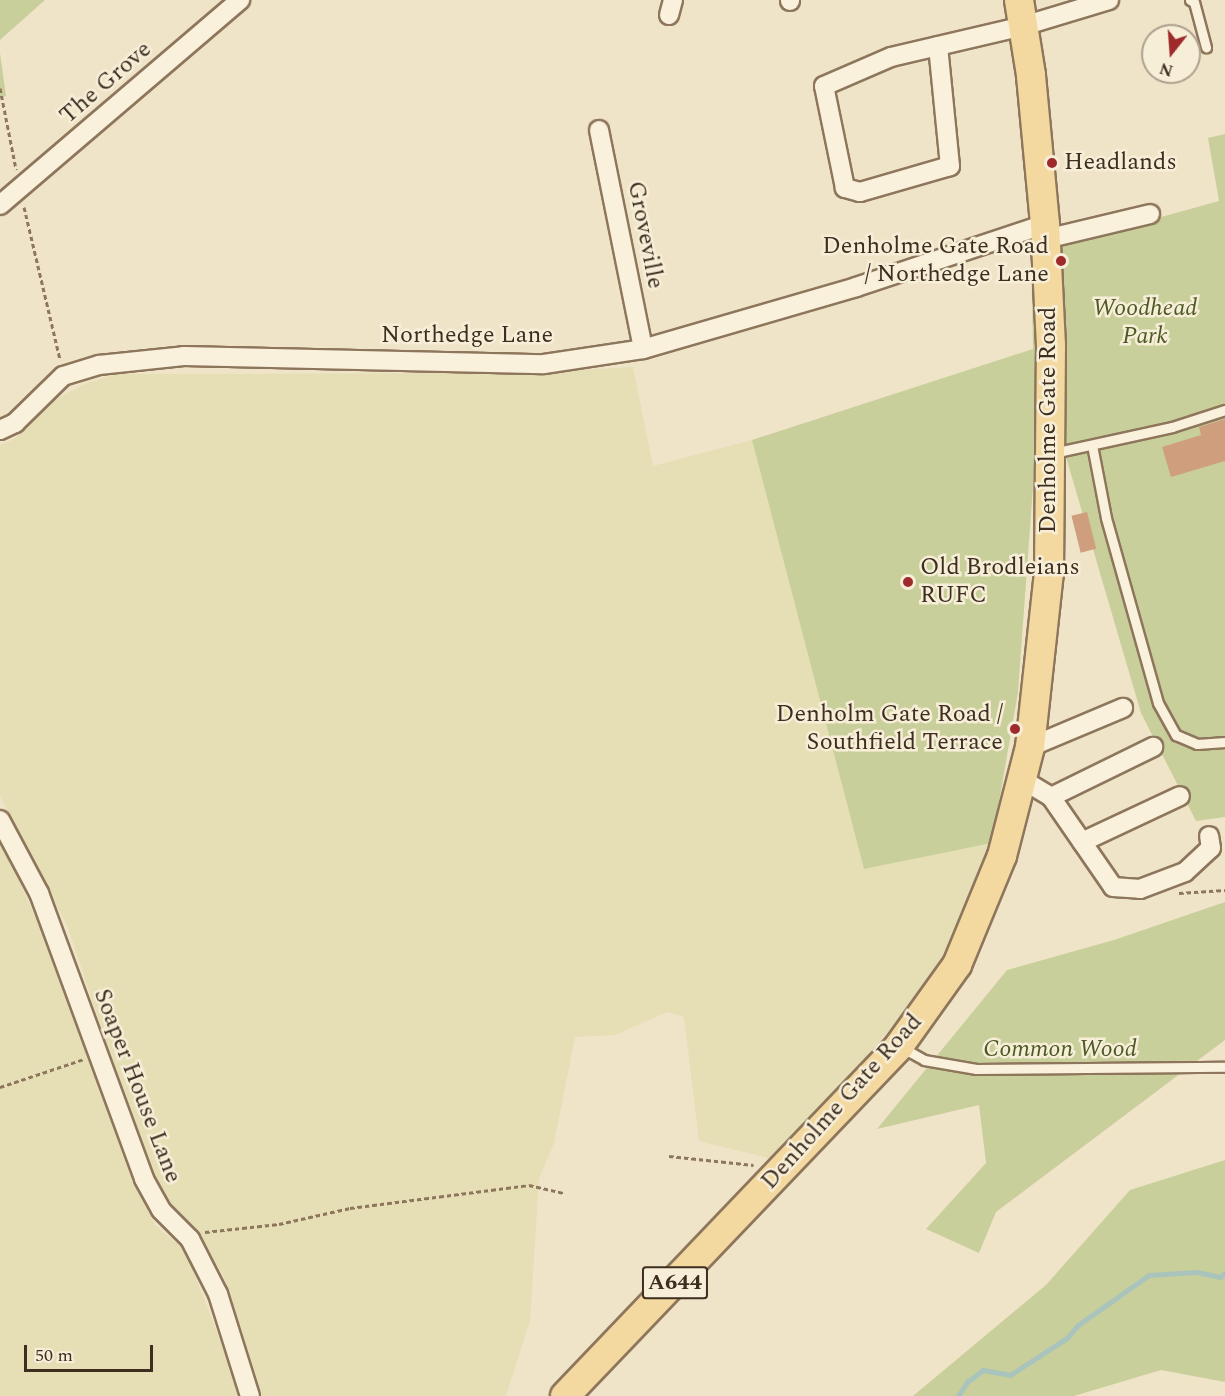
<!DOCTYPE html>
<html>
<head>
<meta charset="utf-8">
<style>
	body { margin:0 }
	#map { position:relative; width:1225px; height:1396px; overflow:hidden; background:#f0e4c8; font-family:Spectral,serif }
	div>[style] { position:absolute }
	.farmland>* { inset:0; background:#e6deb5 }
	.green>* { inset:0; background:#c9cf9b }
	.stream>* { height:5px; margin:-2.5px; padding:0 2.5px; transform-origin:2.5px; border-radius:2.5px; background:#a9c4bc }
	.building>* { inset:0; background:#cf9f7d; transform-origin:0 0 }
	.path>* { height:3px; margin-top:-1.5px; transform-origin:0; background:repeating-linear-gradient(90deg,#8d765c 0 4.5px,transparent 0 7.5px) }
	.roads { filter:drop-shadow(2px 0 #8d765c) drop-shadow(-2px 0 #8d765c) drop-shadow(0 2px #8d765c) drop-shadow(0 -2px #8d765c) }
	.lane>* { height:9px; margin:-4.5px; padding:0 4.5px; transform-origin:4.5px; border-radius:4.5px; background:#faf1dc }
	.street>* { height:18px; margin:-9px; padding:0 9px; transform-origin:9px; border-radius:9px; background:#faf1dc }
	.primary>* { height:28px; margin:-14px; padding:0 14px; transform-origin:14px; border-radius:14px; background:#f3d9a0 }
	.dots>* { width:16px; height:16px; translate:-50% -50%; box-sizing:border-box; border:3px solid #f7eed8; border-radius:50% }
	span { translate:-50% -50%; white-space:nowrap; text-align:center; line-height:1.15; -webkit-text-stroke:5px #f7eed8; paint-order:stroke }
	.shield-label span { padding:2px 4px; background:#f7eed8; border:2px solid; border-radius:4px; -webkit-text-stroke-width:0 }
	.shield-label { font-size:22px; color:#3d2e20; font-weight:700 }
	.street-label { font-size:24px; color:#3d2e20 }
	.poi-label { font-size:24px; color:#3d2e20 }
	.left { translate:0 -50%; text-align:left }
	.right { translate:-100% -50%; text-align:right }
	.park-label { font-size:24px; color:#4d5a26; font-style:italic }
	.north { position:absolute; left:1141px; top:24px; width:60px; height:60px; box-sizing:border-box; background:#f7eed8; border:2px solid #ada18e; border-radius:50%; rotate:197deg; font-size:16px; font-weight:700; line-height:24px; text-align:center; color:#3d2e20 }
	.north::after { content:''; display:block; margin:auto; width:21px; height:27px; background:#9e2a2b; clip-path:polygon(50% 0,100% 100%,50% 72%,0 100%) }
	.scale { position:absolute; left:24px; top:1345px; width:129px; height:27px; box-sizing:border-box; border:3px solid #3d2e20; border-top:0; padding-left:8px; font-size:18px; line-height:21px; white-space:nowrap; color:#3d2e20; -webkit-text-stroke:4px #f7eed8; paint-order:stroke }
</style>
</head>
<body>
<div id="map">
	<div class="farmland">
		<div style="clip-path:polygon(633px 367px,653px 466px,752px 440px,864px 869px,992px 843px,953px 939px,923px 990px,835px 1095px,772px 1159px,699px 1141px,684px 1017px,667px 1012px,615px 1035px,575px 1037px,554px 1143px,539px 1179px,530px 1321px,506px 1396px,261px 1396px,224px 1277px,203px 1242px,168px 1210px,149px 1172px,68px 928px,0 796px,0 445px,14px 439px,55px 400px,87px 383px,117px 374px,525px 373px)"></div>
		<div style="clip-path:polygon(0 839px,56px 963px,129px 1172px,155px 1225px,185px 1250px,242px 1396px,0 1396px)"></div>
	</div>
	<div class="green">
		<div style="clip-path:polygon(0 0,45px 0,0 40px)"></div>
		<div style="clip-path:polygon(0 53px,6px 96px,0 98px)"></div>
		<div style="clip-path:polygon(1225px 134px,1225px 817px,1196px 821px,1141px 713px,1066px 457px,1034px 473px,1018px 692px,992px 843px,864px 869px,752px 440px,1033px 349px,1031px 253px,1219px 201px,1208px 138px)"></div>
		<div style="clip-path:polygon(1225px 902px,1225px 1040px,996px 1212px,979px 1253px,926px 1229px,986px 1163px,979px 1105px,877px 1129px,1007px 970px,1114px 940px)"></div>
		<div style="clip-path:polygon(1225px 1160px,1225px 1382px,1161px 1370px,1074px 1396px,913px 1396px,1046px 1285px,1130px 1190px)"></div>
	</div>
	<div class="stream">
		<div style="left:958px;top:1396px;width:17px;rotate:-57deg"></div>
		<div style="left:967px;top:1382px;width:20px;rotate:-37deg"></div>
		<div style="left:983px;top:1370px;width:27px;rotate:10deg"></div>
		<div style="left:1010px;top:1375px;width:68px;rotate:-33deg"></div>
		<div style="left:1067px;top:1338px;width:17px;rotate:-50deg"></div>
		<div style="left:1078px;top:1325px;width:87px;rotate:-35.2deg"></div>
		<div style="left:1149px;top:1275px;width:48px;rotate:-3.6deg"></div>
		<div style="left:1197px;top:1272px;width:24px;rotate:12deg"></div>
		<div style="left:1220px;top:1277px;width:6px;rotate:-39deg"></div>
	</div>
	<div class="building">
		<div style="clip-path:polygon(1225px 419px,1225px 461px,1171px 477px,1162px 447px,1201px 435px,1199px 427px)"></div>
		<div style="left:1087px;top:512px;width:38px;height:16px;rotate:76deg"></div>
	</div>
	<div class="path">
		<div style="left:0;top:88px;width:83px;rotate:78.8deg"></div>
		<div style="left:24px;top:207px;width:156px;rotate:76.7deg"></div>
		<div style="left:1179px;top:893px;width:46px;rotate:-3.7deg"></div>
		<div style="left:0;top:1087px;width:89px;rotate:-18.4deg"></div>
		<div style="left:669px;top:1156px;width:85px;rotate:6deg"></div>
		<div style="left:205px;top:1232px;width:74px;rotate:-6.2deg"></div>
		<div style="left:279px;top:1224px;width:73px;rotate:-12.7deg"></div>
		<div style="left:350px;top:1208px;width:180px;rotate:-7.3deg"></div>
		<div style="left:529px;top:1185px;width:36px;rotate:13deg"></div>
	</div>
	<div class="roads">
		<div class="lane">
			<div style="left:1190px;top:0;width:4px;rotate:27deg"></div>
			<div style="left:1194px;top:2px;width:47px;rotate:75.1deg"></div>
			<div style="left:1092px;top:445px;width:74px;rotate:79.1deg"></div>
			<div style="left:1106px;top:518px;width:192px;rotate:74.3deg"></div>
			<div style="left:1158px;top:703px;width:37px;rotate:61deg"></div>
			<div style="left:1176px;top:735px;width:23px;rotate:23deg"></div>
			<div style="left:1197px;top:744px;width:28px;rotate:-4deg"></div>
			<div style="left:1053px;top:453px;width:122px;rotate:-12.3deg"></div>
			<div style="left:1172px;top:427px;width:56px;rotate:-17.8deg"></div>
			<div style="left:901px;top:1047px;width:26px;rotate:29deg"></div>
			<div style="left:924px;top:1060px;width:53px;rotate:9.8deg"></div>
			<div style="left:976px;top:1069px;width:249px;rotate:-0.5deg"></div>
		</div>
		<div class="street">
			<div style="left:790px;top:0;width:1px;rotate:90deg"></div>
			<div style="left:669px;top:15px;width:16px;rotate:-75deg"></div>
			<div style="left:938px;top:46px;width:121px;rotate:84.3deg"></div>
			<div style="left:950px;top:166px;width:94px;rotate:163.9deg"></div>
			<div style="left:860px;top:192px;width:16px;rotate:-165deg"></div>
			<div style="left:845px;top:188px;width:104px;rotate:-101.6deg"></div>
			<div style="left:824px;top:86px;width:73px;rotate:-23.4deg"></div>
			<div style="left:891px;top:57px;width:136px;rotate:-13.2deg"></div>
			<div style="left:1023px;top:26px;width:90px;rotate:-16.8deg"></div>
			<div style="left:599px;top:130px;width:223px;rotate:78.6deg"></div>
			<div style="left:0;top:205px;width:316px;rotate:-40.5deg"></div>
			<div style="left:1046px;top:239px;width:107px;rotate:-13.5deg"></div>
			<div style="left:0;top:430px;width:17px;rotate:-25deg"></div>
			<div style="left:15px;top:423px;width:67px;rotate:-44.4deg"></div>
			<div style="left:63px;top:376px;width:38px;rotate:-17deg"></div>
			<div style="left:99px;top:365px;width:85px;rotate:-6deg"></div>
			<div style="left:184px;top:356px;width:360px;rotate:1.3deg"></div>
			<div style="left:544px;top:364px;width:100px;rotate:-8.6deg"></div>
			<div style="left:643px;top:349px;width:222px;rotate:-16.2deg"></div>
			<div style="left:856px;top:287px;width:199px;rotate:-18.4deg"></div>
			<div style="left:1030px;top:747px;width:101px;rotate:-22.8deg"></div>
			<div style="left:1023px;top:780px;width:33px;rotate:31deg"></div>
			<div style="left:1051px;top:797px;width:114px;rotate:-26.1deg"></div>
			<div style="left:1051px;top:797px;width:109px;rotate:55.4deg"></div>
			<div style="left:1113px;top:887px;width:27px;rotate:4deg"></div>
			<div style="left:1140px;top:889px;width:48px;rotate:-20.7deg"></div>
			<div style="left:1185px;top:872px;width:35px;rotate:-43deg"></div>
			<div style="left:1211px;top:848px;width:12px;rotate:-99deg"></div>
			<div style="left:0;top:820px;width:83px;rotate:61.9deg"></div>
			<div style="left:39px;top:893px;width:305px;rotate:69.8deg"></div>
			<div style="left:144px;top:1179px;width:35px;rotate:61deg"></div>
			<div style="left:161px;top:1210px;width:41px;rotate:45deg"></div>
			<div style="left:190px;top:1239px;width:62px;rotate:63deg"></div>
			<div style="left:218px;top:1294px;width:107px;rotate:72.6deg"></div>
			<div style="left:1082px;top:842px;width:108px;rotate:-25.1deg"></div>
		</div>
		<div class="primary">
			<div style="left:565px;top:1396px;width:484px;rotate:-46.3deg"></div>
			<div style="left:899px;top:1046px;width:100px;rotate:-54.4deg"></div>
			<div style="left:957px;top:965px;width:118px;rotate:-67.6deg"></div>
			<div style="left:1002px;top:856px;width:113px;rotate:-75.6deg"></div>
			<div style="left:1030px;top:747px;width:175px;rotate:-83.8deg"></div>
			<div style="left:1049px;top:573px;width:227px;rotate:-89.5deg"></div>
			<div style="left:1051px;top:346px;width:122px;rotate:-92.8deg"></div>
			<div style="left:1045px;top:224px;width:150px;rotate:-95.4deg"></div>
			<div style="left:1031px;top:75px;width:76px;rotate:-99.1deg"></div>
		</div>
	</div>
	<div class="dots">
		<div style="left:1052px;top:163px;background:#9e2a2b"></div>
		<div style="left:1061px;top:261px;background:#9e2a2b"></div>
		<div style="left:908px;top:582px;background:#9e2a2b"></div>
		<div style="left:1015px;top:729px;background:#9e2a2b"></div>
	</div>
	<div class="shield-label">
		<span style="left:675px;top:1283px">A644</span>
	</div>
	<div class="street-label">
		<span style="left:106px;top:83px;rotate:-41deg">The Grove</span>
		<span style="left:645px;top:235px;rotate:79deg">Groveville</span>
		<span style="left:467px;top:336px">Northedge Lane</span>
		<span style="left:1049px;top:420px;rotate:-90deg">Denholme Gate Road</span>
		<span style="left:137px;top:1086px;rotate:69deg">Soaper House Lane</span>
		<span style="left:842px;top:1102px;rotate:-48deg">Denholme Gate Road</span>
	</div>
	<div class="poi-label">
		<span class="left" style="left:1064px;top:163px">Headlands</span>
		<span class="right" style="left:1049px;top:261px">Denholme Gate Road<br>/ Northedge Lane</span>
		<span class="left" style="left:920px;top:582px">Old Brodleians<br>RUFC</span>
		<span class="right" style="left:1003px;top:729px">Denholm Gate Road /<br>Southfield Terrace</span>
	</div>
	<div class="park-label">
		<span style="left:1145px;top:323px">Woodhead<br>Park</span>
		<span style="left:1060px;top:1050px">Common Wood</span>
	</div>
	<div class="north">N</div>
	<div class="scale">50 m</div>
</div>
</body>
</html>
